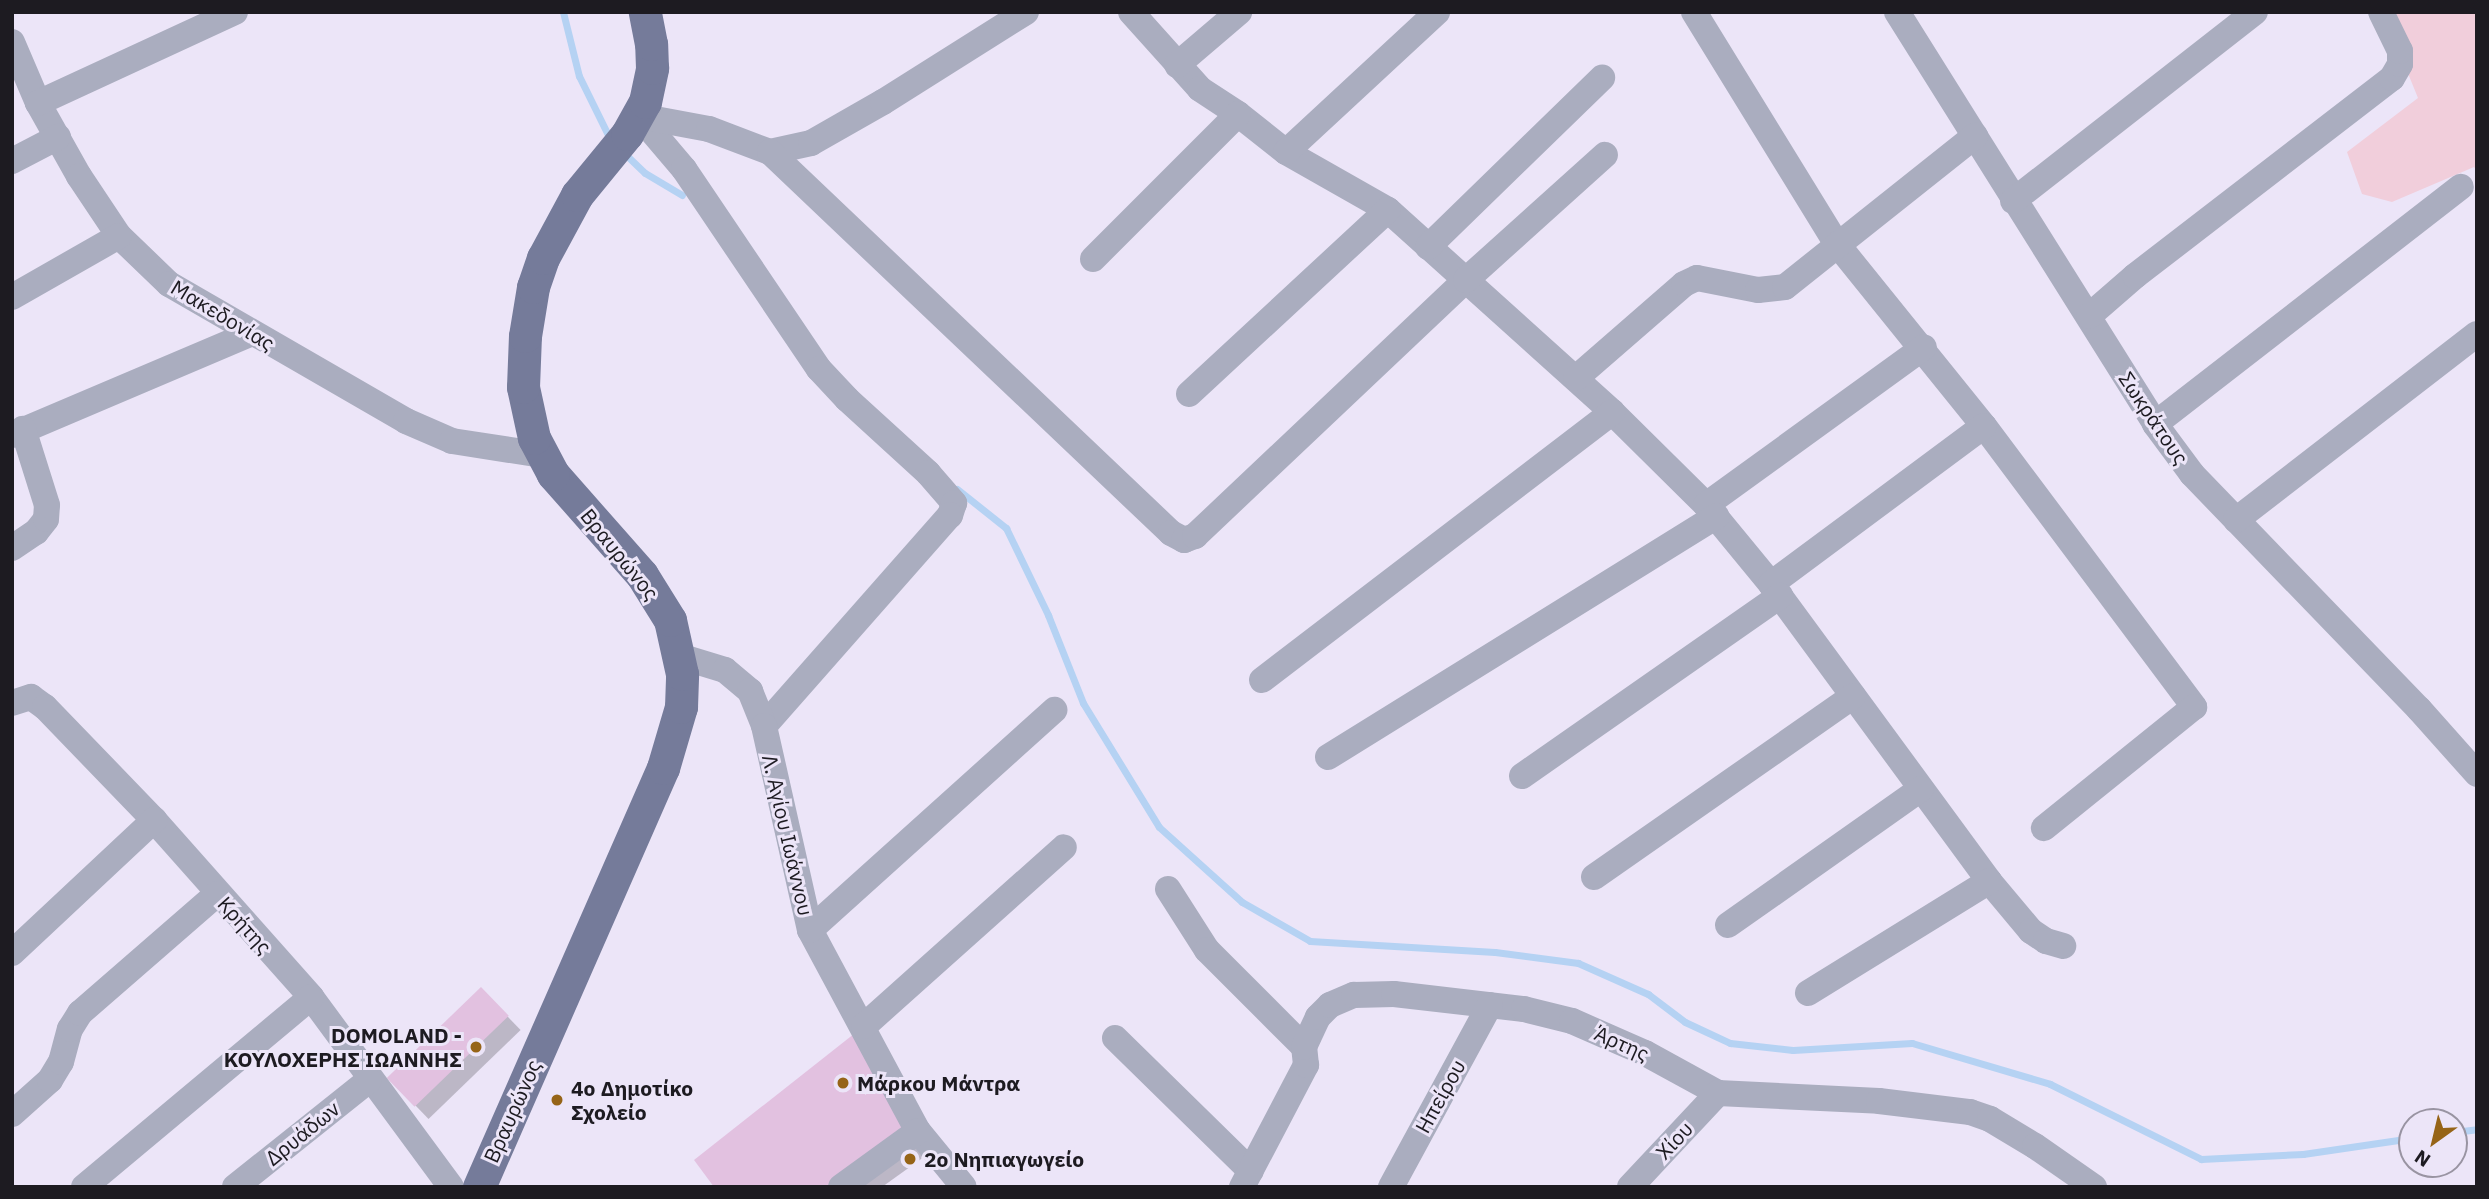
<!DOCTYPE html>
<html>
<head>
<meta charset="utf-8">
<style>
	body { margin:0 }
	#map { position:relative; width:2489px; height:1199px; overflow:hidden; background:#ece5f8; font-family:"IBM Plex Sans",sans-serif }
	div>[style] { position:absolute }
	.green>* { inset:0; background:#f1cedb }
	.shadow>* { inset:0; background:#0003; transform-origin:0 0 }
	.stream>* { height:7px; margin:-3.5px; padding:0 3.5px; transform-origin:3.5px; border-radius:3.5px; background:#b5d2f3 }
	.building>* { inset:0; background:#e2c1e0; transform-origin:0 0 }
	.minor>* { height:26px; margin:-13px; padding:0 13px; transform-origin:13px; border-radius:13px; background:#aaadbf }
	.major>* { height:33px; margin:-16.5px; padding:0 16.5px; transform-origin:16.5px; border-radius:16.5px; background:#757b9a }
	.dots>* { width:19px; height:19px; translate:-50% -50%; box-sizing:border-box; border:4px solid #ece5f8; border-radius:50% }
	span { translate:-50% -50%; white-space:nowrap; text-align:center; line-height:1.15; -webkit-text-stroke:6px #ece5f8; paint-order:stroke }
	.street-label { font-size:21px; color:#1d1b21 }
	.poi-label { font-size:21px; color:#1d1b21; font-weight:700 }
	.right { translate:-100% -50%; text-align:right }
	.left { translate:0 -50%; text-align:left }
	.frame { position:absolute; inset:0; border:14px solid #1d1b21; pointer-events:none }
	.north { position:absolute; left:2398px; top:1108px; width:70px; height:70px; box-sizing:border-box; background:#ece5f8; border:2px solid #9994a2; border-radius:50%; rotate:214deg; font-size:19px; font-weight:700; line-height:28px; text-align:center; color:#1d1b21 }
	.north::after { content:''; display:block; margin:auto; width:24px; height:32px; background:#966417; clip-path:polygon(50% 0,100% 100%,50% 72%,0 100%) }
</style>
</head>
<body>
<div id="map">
	<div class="green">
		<div style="clip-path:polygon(2383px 12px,2477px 12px,2477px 171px,2474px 167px,2392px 202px,2362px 194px,2347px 152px,2418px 98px)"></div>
	</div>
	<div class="shadow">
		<div style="left:481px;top:989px;width:57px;height:128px;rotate:46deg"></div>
		<div style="clip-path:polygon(882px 1047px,935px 1149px,882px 1187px,716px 1187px)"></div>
	</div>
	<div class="stream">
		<div style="left:563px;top:12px;width:66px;rotate:76deg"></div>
		<div style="left:579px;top:76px;width:70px;rotate:63.8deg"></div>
		<div style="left:623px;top:152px;width:30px;rotate:44deg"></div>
		<div style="left:645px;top:173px;width:43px;rotate:30.7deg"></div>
		<div style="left:957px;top:489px;width:63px;rotate:38.5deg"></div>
		<div style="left:1006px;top:528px;width:97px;rotate:64.2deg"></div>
		<div style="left:1048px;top:615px;width:95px;rotate:68.3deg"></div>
		<div style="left:1083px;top:703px;width:145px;rotate:58.5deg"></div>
		<div style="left:1159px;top:827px;width:112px;rotate:42.1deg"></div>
		<div style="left:1242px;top:902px;width:78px;rotate:29.8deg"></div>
		<div style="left:1310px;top:941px;width:185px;rotate:3.4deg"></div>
		<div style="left:1495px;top:952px;width:84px;rotate:7.5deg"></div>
		<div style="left:1578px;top:963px;width:77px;rotate:23.9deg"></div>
		<div style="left:1648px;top:994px;width:46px;rotate:37.1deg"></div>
		<div style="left:1685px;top:1022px;width:50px;rotate:25deg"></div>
		<div style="left:1730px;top:1043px;width:63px;rotate:6.3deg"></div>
		<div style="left:1793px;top:1050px;width:119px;rotate:-3.4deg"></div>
		<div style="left:1912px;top:1043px;width:144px;rotate:16.5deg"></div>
		<div style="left:2050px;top:1084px;width:169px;rotate:26.4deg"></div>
		<div style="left:2201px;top:1159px;width:102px;rotate:-2.8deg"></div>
		<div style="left:2303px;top:1154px;width:110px;rotate:-8.4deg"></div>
		<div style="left:2454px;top:1132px;width:23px;rotate:-7deg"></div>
	</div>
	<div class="building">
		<div style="left:481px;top:987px;width:40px;height:131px;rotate:46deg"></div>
		<div style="clip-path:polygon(864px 1026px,918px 1131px,841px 1187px,714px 1187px,694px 1160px)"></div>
	</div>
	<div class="minor">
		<div style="left:1131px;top:12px;width:103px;rotate:48.1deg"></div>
		<div style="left:1200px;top:89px;width:45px;rotate:33.3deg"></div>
		<div style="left:1238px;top:114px;width:61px;rotate:38.4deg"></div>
		<div style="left:1286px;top:152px;width:117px;rotate:29.6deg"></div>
		<div style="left:1388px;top:210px;width:302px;rotate:42deg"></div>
		<div style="left:1612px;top:412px;width:132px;rotate:44.7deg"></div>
		<div style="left:1706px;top:505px;width:102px;rotate:50.6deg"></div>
		<div style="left:1771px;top:584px;width:368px;rotate:53.7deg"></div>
		<div style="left:1989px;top:881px;width:65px;rotate:50deg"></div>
		<div style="left:2031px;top:931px;width:18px;rotate:34deg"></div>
		<div style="left:2046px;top:941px;width:18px;rotate:16deg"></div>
		<div style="left:1694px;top:12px;width:273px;rotate:58.4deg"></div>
		<div style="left:1837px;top:244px;width:234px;rotate:51.1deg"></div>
		<div style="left:1984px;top:426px;width:351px;rotate:53.2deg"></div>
		<div style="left:2194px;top:707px;width:193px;rotate:141.1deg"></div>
		<div style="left:1897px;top:12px;width:486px;rotate:57.9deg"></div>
		<div style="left:2155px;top:424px;width:62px;rotate:53.5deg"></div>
		<div style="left:2192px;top:474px;width:327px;rotate:46deg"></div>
		<div style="left:2419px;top:709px;width:87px;rotate:48.3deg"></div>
		<div style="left:12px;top:42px;width:66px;rotate:66.9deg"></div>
		<div style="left:38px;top:103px;width:84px;rotate:60.7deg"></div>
		<div style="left:79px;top:176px;width:72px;rotate:56.3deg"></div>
		<div style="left:119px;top:236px;width:69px;rotate:43.8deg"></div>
		<div style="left:169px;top:284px;width:274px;rotate:30deg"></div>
		<div style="left:406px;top:421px;width:50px;rotate:23.5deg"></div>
		<div style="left:452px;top:441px;width:91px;rotate:8.8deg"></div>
		<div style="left:1177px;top:65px;width:82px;rotate:-40.5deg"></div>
		<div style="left:38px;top:103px;width:217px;rotate:-24.8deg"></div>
		<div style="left:639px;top:116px;width:70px;rotate:49.7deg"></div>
		<div style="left:684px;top:169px;width:241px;rotate:56deg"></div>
		<div style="left:819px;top:369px;width:41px;rotate:47deg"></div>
		<div style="left:847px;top:399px;width:110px;rotate:42.4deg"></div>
		<div style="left:928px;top:473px;width:40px;rotate:49deg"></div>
		<div style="left:954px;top:503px;width:13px;rotate:108deg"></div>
		<div style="left:950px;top:515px;width:281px;rotate:131.4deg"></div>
		<div style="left:639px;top:116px;width:71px;rotate:10.5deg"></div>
		<div style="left:709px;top:129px;width:65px;rotate:20.7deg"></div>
		<div style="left:770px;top:152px;width:42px;rotate:-12.4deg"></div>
		<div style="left:811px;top:143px;width:83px;rotate:-29.7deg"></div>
		<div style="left:883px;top:102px;width:169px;rotate:-32.2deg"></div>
		<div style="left:770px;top:152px;width:553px;rotate:43.53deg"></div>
		<div style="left:1171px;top:533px;width:15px;rotate:28deg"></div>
		<div style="left:1184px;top:540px;width:12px;rotate:-20deg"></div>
		<div style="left:1195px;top:536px;width:373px;rotate:-43.4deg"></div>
		<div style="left:1466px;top:280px;width:187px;rotate:-42deg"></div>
		<div style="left:1286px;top:152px;width:206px;rotate:-42.8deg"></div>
		<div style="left:12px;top:161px;width:52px;rotate:-27.6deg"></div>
		<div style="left:2013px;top:201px;width:307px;rotate:-38deg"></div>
		<div style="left:1428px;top:247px;width:243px;rotate:-44.2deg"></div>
		<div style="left:1093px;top:259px;width:205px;rotate:-45deg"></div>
		<div style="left:12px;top:297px;width:123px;rotate:-29.7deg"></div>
		<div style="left:2089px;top:316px;width:61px;rotate:-41deg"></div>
		<div style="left:2135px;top:276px;width:324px;rotate:-37.6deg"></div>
		<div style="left:2392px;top:78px;width:16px;rotate:-60deg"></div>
		<div style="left:2400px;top:64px;width:13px;rotate:-90deg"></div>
		<div style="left:2400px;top:51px;width:43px;rotate:-116deg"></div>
		<div style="left:1576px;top:378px;width:143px;rotate:-41deg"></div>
		<div style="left:1684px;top:284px;width:14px;rotate:-25deg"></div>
		<div style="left:1697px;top:278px;width:62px;rotate:11.1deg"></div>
		<div style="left:1758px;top:290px;width:27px;rotate:-6deg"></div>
		<div style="left:1785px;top:287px;width:243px;rotate:-38.5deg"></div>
		<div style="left:1189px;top:394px;width:271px;rotate:-42.8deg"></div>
		<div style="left:2155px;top:424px;width:387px;rotate:-37.8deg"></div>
		<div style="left:12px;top:435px;width:261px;rotate:-23deg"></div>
		<div style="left:1706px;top:505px;width:269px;rotate:-35.9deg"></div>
		<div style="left:2236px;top:520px;width:304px;rotate:-37.7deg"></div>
		<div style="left:12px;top:548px;width:29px;rotate:-34deg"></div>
		<div style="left:36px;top:532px;width:16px;rotate:-52deg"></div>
		<div style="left:46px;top:519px;width:14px;rotate:-86deg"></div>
		<div style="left:47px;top:505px;width:80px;rotate:-107.5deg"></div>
		<div style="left:1771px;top:584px;width:265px;rotate:-36.6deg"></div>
		<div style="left:679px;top:656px;width:48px;rotate:16.9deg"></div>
		<div style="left:725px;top:670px;width:33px;rotate:40deg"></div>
		<div style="left:750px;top:691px;width:38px;rotate:68deg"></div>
		<div style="left:764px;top:726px;width:209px;rotate:77.3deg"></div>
		<div style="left:810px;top:930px;width:228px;rotate:61.8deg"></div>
		<div style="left:918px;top:1131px;width:72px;rotate:50.6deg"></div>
		<div style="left:1262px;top:680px;width:441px;rotate:-37.4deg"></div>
		<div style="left:12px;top:703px;width:20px;rotate:-18deg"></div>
		<div style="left:31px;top:697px;width:17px;rotate:36deg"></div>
		<div style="left:45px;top:707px;width:157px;rotate:46deg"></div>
		<div style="left:154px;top:820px;width:237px;rotate:48.4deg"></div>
		<div style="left:311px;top:997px;width:236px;rotate:53.6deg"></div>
		<div style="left:1328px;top:757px;width:457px;rotate:-31.8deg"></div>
		<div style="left:1522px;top:776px;width:315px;rotate:-34.9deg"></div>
		<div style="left:1594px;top:877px;width:316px;rotate:-34.9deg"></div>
		<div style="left:1168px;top:889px;width:72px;rotate:57.4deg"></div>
		<div style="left:1207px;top:950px;width:137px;rotate:45deg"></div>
		<div style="left:1728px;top:925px;width:236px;rotate:-35.2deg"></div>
		<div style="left:810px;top:930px;width:329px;rotate:-42deg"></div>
		<div style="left:12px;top:953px;width:195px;rotate:-43.1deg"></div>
		<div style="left:1808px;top:993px;width:213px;rotate:-31.7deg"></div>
		<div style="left:864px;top:1026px;width:268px;rotate:-41.8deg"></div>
		<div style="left:1115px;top:1038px;width:190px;rotate:44.4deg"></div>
		<div style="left:12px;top:1114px;width:51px;rotate:-41.8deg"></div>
		<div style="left:50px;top:1080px;width:21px;rotate:-59deg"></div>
		<div style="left:61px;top:1062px;width:34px;rotate:-75deg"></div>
		<div style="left:70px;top:1029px;width:19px;rotate:-58deg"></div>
		<div style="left:80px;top:1013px;width:181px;rotate:-41deg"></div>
		<div style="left:84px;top:1187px;width:296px;rotate:-39.9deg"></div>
		<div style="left:235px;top:1187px;width:171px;rotate:-38.6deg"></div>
		<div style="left:841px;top:1187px;width:95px;rotate:-36deg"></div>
		<div style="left:1242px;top:1187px;width:138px;rotate:-62.3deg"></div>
		<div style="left:1306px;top:1065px;width:18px;rotate:-96deg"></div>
		<div style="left:1304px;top:1047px;width:33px;rotate:-65deg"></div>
		<div style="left:1318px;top:1017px;width:17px;rotate:-45deg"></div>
		<div style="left:1330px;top:1005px;width:26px;rotate:-23deg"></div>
		<div style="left:1354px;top:995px;width:40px;rotate:-1.4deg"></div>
		<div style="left:1394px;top:994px;width:131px;rotate:6.6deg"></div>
		<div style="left:1524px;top:1009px;width:49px;rotate:14deg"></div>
		<div style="left:1572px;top:1021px;width:80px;rotate:23.7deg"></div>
		<div style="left:1645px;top:1053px;width:83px;rotate:28.7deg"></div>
		<div style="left:1718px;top:1093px;width:161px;rotate:2.8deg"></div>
		<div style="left:1879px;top:1101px;width:92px;rotate:6.9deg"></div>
		<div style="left:1970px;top:1112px;width:21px;rotate:19deg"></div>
		<div style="left:1990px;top:1119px;width:52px;rotate:31deg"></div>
		<div style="left:2035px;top:1146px;width:72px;rotate:34.8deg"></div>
		<div style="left:1391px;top:1187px;width:207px;rotate:-61.5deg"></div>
		<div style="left:1630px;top:1187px;width:129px;rotate:-46.9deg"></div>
	</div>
	<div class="major">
		<div style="left:479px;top:1187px;width:458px;rotate:-66.3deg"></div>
		<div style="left:663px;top:768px;width:64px;rotate:-73.6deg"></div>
		<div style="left:681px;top:707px;width:33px;rotate:-88deg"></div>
		<div style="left:682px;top:674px;width:55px;rotate:-102.5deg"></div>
		<div style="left:670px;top:620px;width:53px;rotate:-121.9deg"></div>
		<div style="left:642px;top:575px;width:135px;rotate:-131.4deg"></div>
		<div style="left:553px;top:474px;width:41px;rotate:-117.8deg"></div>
		<div style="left:534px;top:438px;width:52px;rotate:-102.2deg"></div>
		<div style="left:523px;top:387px;width:51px;rotate:-87.8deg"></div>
		<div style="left:525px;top:336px;width:50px;rotate:-80.7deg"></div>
		<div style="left:533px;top:287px;width:31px;rotate:-71deg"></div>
		<div style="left:543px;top:258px;width:72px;rotate:-61.6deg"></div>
		<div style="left:577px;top:195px;width:79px;rotate:-50.7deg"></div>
		<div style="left:627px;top:134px;width:37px;rotate:-61deg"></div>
		<div style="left:645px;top:102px;width:35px;rotate:-78deg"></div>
		<div style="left:652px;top:68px;width:24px;rotate:-92deg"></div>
		<div style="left:651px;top:44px;width:33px;rotate:-101deg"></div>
	</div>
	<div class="dots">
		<div style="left:476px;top:1047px;background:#966417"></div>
		<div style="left:843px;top:1083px;background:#966417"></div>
		<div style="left:557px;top:1100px;background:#966417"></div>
		<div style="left:910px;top:1159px;background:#966417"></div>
	</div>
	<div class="street-label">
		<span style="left:223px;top:315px;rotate:31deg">Μακεδονίας</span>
		<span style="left:2154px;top:418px;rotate:56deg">Σωκράτους</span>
		<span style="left:620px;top:554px;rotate:51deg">Βραυρώνος</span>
		<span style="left:788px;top:835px;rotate:77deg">Λ. Αγίου Ιωάννου</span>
		<span style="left:245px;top:925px;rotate:48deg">Κρήτης</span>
		<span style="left:1622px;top:1043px;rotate:24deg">Άρτης</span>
		<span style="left:1440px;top:1096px;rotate:-61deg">Ηπείρου</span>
		<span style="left:512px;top:1111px;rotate:-66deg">Βραυρώνος</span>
		<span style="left:302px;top:1133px;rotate:-39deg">Δρυάδων</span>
		<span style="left:1674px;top:1140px;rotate:-47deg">Χίου</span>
	</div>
	<div class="poi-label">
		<span class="right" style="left:462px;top:1047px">DOMOLAND -<br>ΚΟΥΛΟΧΕΡΗΣ ΙΩΑΝΝΗΣ</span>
		<span class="left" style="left:857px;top:1083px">Μάρκου Μάντρα</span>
		<span class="left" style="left:571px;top:1100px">4ο Δημοτίκο<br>Σχολείο</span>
		<span class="left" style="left:924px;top:1159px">2ο Νηπιαγωγείο</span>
	</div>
	<div class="frame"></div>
	<div class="north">N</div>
</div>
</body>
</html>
